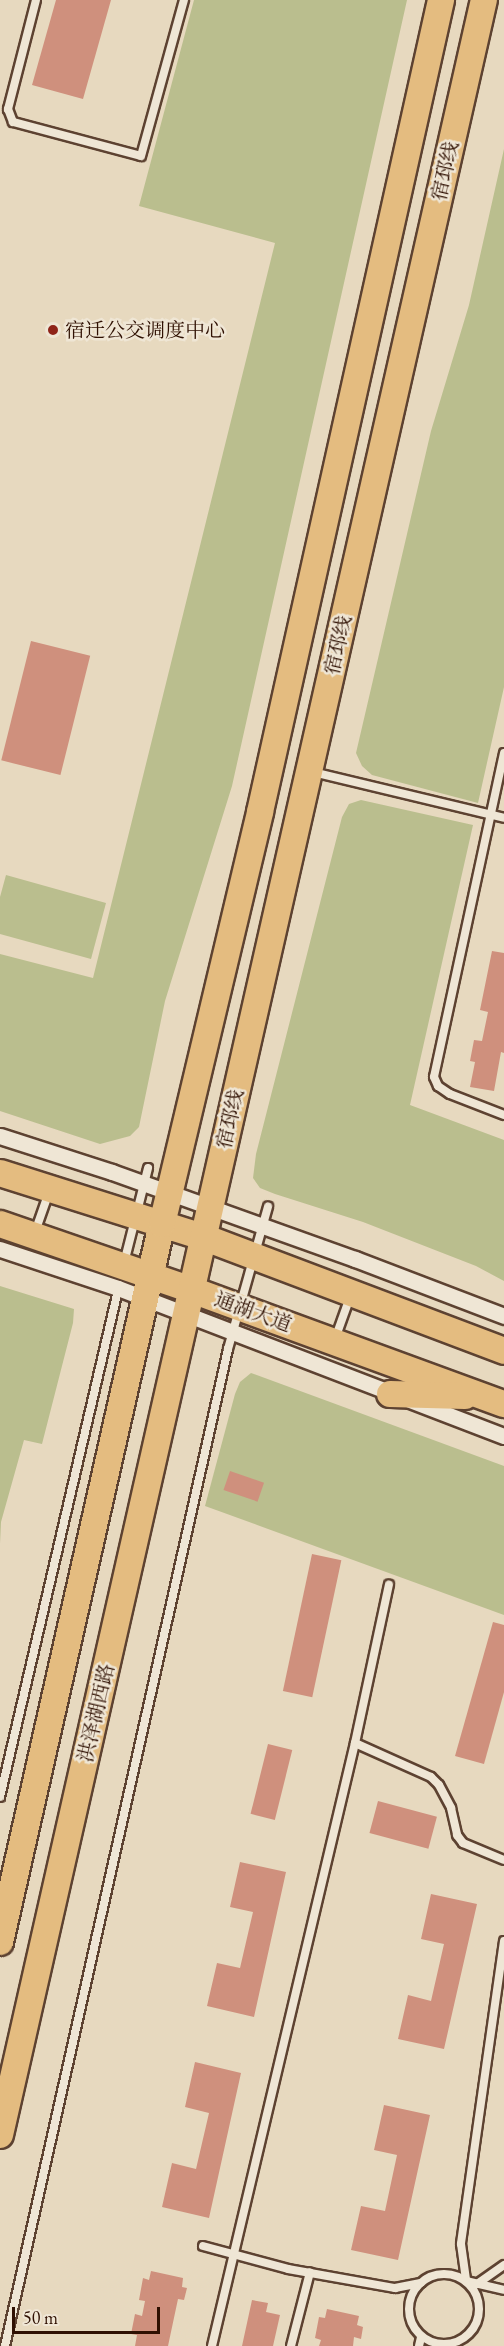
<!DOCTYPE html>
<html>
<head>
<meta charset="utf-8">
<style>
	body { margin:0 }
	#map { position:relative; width:504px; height:2346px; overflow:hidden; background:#e7d9bf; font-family:"EB Garamond","Noto Serif SC",serif }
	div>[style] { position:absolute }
	.green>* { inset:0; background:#babe8e }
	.building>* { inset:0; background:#cf907d; transform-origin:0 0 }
	.roads { filter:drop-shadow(2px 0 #5d4231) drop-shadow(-2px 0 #5d4231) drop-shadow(0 2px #5d4231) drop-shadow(0 -2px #5d4231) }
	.lane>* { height:8px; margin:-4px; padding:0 4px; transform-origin:4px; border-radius:4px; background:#efe6d5 }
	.lane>.ring { margin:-4px; padding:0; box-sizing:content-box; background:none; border:8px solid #efe6d5; border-radius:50% }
	.street>* { height:15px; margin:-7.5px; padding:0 7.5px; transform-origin:7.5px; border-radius:7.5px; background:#efe6d5 }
	.primary>* { height:26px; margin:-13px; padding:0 13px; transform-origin:13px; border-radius:13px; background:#e4bc80 }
	.dots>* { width:16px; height:16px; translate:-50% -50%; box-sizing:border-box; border:3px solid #efe6d5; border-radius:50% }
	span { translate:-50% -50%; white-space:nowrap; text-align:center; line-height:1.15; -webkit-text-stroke:5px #efe6d5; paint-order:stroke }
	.street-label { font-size:20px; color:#2f1002 }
	.poi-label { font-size:20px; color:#2f1002 }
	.left { translate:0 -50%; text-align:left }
	.scale { position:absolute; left:12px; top:2307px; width:148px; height:27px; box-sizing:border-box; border:3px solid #2f1002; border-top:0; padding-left:8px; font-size:18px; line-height:21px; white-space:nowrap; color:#2f1002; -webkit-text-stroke:4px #efe6d5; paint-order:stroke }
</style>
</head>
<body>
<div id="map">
	<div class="green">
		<div style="clip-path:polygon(194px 0,407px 0,232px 786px,165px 1001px,139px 1127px,130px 1136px,100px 1144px,0 1111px,0 954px,93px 978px,275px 243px,139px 206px)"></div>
		<div style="clip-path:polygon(504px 149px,504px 687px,478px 803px,372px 775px,362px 766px,356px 753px,431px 431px,469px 305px)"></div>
		<div style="clip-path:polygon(361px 800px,473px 825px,410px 1105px,504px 1140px,504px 1281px,476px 1266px,363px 1222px,275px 1194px,260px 1188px,253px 1178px,256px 1154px,342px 817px,349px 804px)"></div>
		<div style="clip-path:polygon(6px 875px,106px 903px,91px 959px,0 934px,0 897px)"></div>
		<div style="clip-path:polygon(0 1286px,74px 1309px,73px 1323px,42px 1444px,24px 1440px,1px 1522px,0 1544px)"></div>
		<div style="clip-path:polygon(251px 1373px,504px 1466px,504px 1615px,205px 1506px,235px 1394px,240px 1382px)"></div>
	</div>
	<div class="building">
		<div style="clip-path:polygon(56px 0,111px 0,83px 99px,32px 85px)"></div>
		<div style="left:31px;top:641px;width:61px;height:123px;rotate:14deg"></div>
		<div style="clip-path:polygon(492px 951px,504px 953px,504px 1053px,501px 1052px,494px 1091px,470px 1087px,475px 1062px,470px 1061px,474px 1040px,482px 1041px,488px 1012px,480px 1010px)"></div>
		<div style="left:230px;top:1471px;width:36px;height:20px;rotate:19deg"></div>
		<div style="left:312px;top:1554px;width:30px;height:140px;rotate:12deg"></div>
		<div style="clip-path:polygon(493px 1622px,504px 1625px,504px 1692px,484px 1764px,455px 1756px)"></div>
		<div style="left:268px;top:1744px;width:25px;height:72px;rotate:14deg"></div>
		<div style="left:378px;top:1801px;width:61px;height:33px;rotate:15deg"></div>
		<div style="clip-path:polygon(240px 1862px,286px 1872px,254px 2017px,207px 2006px,217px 1963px,240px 1968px,253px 1912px,230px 1907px)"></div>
		<div style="clip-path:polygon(431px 1894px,477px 1904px,444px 2049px,398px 2039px,408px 1995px,431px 2001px,444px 1944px,421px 1939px)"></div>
		<div style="clip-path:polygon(195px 2062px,241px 2073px,209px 2218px,162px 2207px,172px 2163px,196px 2169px,209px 2113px,185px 2107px)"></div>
		<div style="clip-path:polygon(384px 2105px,430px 2115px,398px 2260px,351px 2250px,361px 2206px,385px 2211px,397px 2155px,374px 2150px)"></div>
		<div style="clip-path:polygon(151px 2271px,183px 2278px,182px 2287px,187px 2288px,184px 2300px,178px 2299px,168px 2346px,135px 2346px,137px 2335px,131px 2334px,135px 2314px,142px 2316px,145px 2301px,139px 2300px,143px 2278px,149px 2280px)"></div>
		<div style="clip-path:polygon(252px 2300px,268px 2303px,266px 2312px,280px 2315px,273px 2346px,242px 2346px)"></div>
		<div style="clip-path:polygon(327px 2309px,359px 2316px,357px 2325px,363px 2327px,361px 2339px,354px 2337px,353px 2346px,319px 2346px,321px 2340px,315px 2338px,319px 2317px,325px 2318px)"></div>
	</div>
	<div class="roads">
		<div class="lane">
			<div style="left:36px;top:0;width:113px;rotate:104.4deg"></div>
			<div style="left:8px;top:109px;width:14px;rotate:69deg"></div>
			<div style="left:13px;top:122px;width:132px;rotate:14.9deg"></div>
			<div style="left:141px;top:156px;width:162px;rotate:-74.6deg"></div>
			<div style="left:504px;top:753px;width:331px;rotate:102.2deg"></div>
			<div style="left:434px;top:1077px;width:10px;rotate:66deg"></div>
			<div style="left:438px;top:1086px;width:14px;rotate:34deg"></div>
			<div style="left:450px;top:1094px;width:58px;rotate:21.3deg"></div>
			<div style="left:313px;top:772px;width:196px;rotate:13.5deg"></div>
			<div style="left:35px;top:1232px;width:42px;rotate:-70.7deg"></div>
			<div style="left:124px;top:1263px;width:98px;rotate:-75.8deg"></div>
			<div style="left:335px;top:1339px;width:45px;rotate:-70.3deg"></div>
			<div style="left:355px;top:1743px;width:83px;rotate:24.1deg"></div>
			<div style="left:431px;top:1777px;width:11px;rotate:45deg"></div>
			<div style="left:439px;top:1785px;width:26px;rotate:62deg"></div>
			<div style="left:451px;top:1808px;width:28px;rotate:77deg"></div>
			<div style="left:457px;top:1835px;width:10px;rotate:53deg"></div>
			<div style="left:463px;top:1843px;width:44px;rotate:22.5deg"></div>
			<div style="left:0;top:1797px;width:525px;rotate:-76.89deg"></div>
			<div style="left:504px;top:1941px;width:306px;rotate:98.1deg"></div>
			<div style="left:461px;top:2244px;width:37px;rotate:82deg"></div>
			<div style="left:466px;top:2281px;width:39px;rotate:13deg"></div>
			<div style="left:203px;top:2246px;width:88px;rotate:15.1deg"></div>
			<div style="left:288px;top:2269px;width:109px;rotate:10.1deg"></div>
			<div style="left:395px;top:2288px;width:26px;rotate:-11deg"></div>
			<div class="ring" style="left:409px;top:2274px;width:62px;height:62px"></div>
			<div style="left:477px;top:2284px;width:33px;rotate:-35deg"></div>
			<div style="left:5px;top:2346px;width:1022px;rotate:-77.39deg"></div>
			<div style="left:228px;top:1349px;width:148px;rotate:-74.3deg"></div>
			<div style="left:212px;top:2346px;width:620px;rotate:-76.66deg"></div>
			<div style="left:355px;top:1743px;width:162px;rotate:-77.9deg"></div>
			<div style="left:291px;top:2346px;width:76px;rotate:-75.6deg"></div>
			<div style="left:419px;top:2346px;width:9px;rotate:-77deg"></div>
		</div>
		<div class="street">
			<div style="left:0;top:1136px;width:118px;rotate:17.8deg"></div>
			<div style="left:112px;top:1172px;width:258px;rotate:19.7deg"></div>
			<div style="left:355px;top:1259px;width:160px;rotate:20.9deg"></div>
			<div style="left:0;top:1249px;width:124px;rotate:18.3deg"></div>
			<div style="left:118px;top:1288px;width:413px;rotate:21deg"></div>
		</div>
		<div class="primary">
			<div style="left:0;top:1173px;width:213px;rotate:17.5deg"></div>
			<div style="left:203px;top:1237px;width:322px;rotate:20.7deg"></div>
			<div style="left:0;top:1224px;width:203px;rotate:19deg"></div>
			<div style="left:192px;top:1290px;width:332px;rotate:20.1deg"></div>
			<div style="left:390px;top:1394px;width:75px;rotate:1.5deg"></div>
			<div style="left:0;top:1942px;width:736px;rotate:-77.29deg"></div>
			<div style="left:162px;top:1224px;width:423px;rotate:-76.6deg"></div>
			<div style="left:260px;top:812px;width:832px;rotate:-77.43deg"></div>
			<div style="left:0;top:2135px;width:2189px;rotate:-77.23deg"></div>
		</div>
	</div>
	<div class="dots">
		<div style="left:53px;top:330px;background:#8f2418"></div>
	</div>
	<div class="street-label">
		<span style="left:445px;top:171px;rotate:-77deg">宿邳线</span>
		<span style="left:338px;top:645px;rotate:-77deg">宿邳线</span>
		<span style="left:230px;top:1119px;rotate:-77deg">宿邳线</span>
		<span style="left:253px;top:1312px;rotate:20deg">通湖大道</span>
		<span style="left:96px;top:1713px;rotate:-77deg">洪泽湖西路</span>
	</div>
	<div class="poi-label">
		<span class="left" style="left:65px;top:330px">宿迁公交调度中心</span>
	</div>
	<div class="scale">50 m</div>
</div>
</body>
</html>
